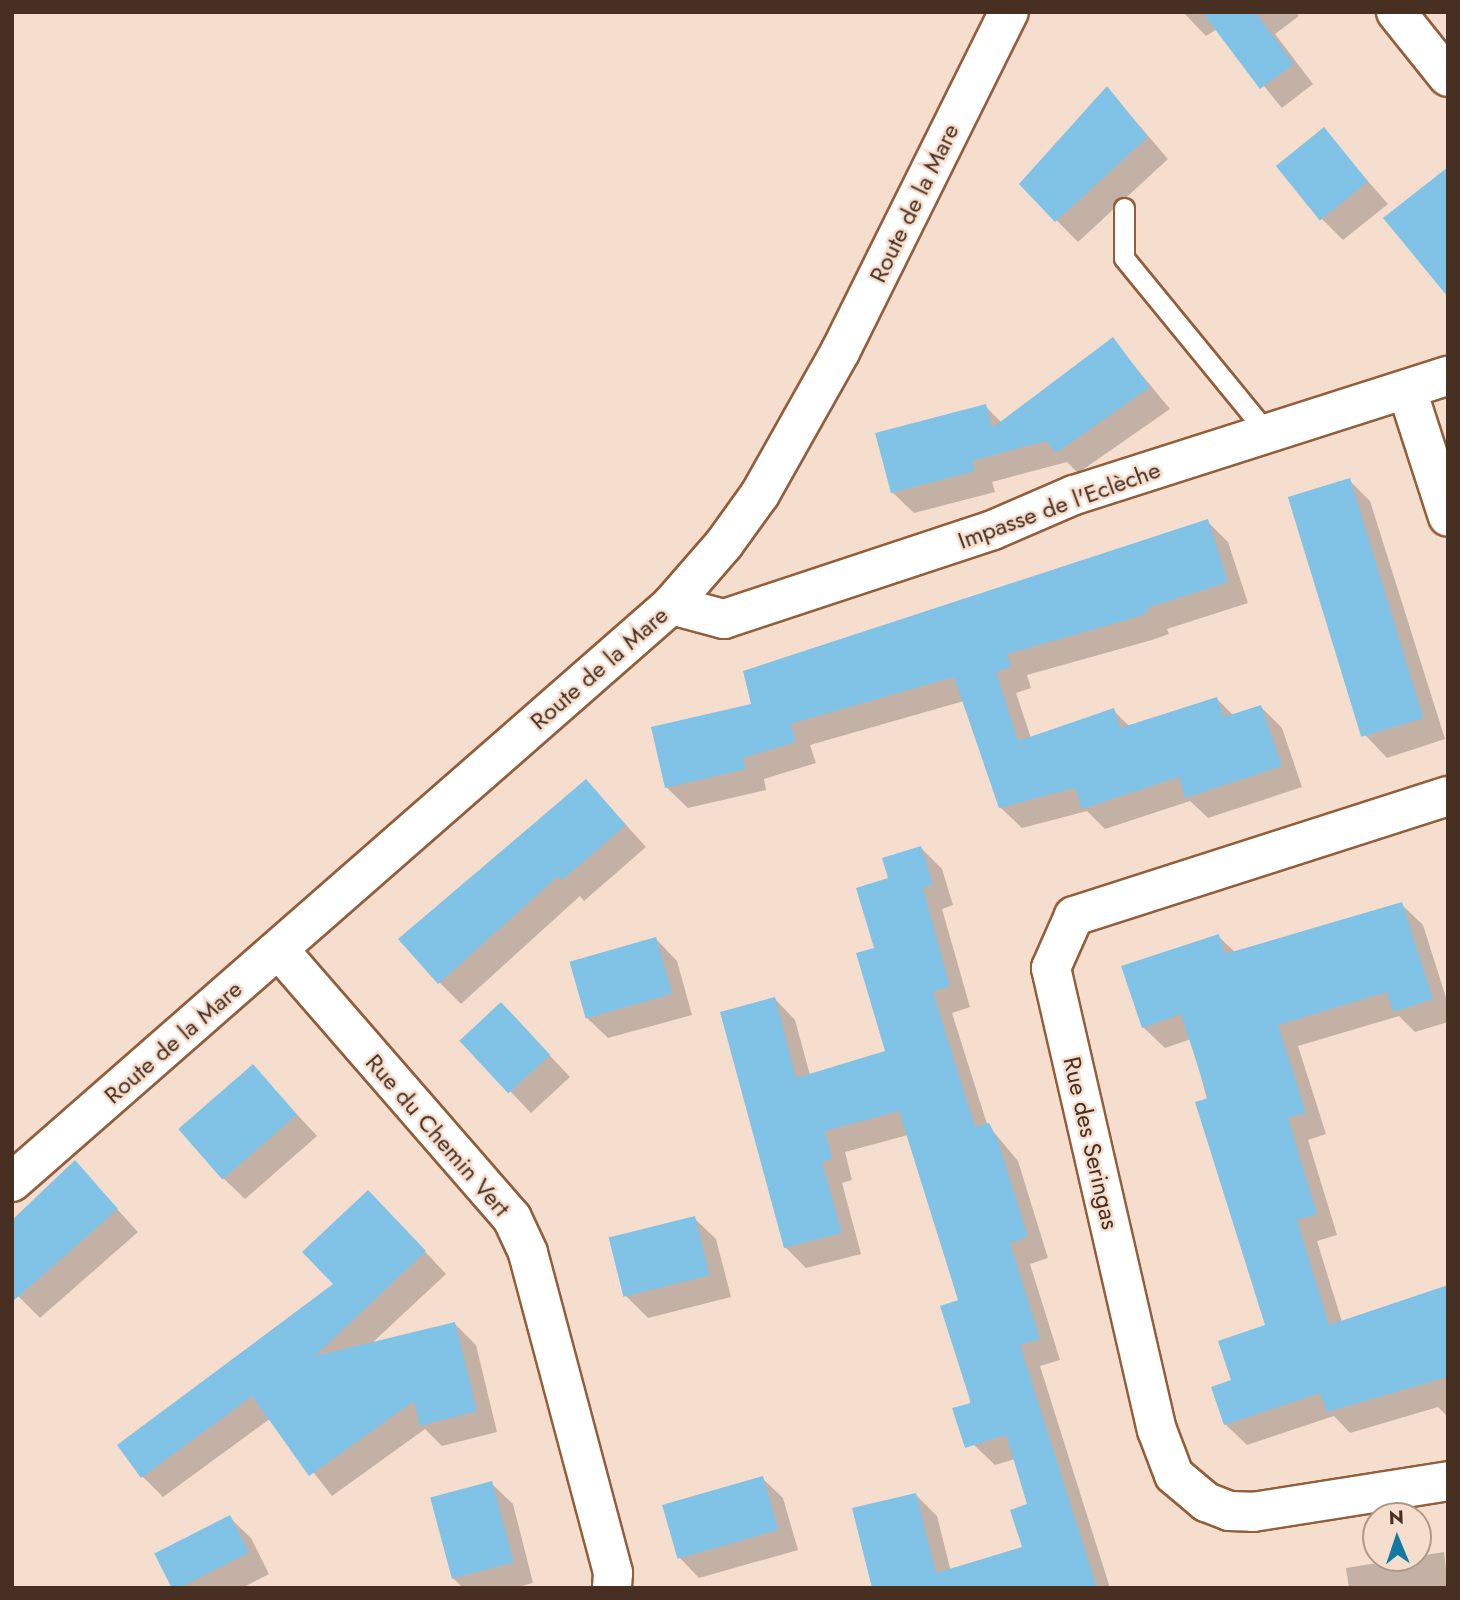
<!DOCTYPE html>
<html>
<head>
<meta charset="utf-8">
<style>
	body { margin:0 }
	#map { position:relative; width:1460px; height:1600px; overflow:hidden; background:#f6decf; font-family:Jost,sans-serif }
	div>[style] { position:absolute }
	.shadow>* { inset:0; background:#0003 }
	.building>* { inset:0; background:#80c3e7; transform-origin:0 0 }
	.roads { filter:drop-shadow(2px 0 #925e3b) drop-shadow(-2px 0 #925e3b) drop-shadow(0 2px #925e3b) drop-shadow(0 -2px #925e3b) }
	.lane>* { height:19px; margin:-9.5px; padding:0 9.5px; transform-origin:9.5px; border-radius:9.5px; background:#fff }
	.street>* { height:38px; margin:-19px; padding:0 19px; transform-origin:19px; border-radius:19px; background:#fff }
	.secondary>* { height:38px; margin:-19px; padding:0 19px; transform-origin:19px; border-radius:19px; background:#fff }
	span { translate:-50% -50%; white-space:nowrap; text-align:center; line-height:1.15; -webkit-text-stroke:5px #f6decf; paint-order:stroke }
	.street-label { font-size:24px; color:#473021 }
	.frame { position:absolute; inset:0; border:14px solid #473021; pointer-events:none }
	.north { position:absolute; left:1362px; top:1502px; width:70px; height:70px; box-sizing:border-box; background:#f6decf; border:2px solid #b09889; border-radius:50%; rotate:358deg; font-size:19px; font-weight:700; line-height:28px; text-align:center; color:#473021 }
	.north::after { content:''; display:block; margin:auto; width:24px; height:32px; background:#1179a4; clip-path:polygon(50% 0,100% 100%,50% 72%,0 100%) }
</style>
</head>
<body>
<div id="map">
	<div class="shadow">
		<div style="clip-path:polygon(1183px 12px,1296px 12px,1299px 16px,1275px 34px,1313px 84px,1282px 108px,1217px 29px,1206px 36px)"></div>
		<div style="clip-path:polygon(1107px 88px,1168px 159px,1078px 242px,1021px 184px)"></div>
		<div style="clip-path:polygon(1323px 130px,1388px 204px,1343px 240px,1322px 219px)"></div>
		<div style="clip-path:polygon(1113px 340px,1170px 409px,1078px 473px,1067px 462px,992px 482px,995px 492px,914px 513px,892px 492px,985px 406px,1002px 423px)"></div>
		<div style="clip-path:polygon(1349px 480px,1370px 501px,1445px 739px,1387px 758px,1366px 736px,1290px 498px)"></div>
		<div style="clip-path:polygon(1207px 521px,1228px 542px,1248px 603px,1167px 629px,1169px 634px,1152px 640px,1027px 675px,1031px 688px,1016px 693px,1031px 738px,1113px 710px,1130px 727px,1217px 699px,1234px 716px,1261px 707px,1282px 728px,1302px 787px,1208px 818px,1190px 801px,1105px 829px,1087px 811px,1022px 828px,1000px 807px,964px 701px,810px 745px,816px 763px,764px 779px,766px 790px,688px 808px,666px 787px,753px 705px)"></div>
		<div style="clip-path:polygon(586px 781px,646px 847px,584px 901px,580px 896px,461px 1004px,439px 982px)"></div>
		<div style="clip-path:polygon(921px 848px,942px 869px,953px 905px,942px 909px,970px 1007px,952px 1013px,987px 1124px,1018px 1161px,1048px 1258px,1030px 1264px,1060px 1360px,1040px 1366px,1110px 1588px,1016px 1588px,1029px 1505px,1015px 1459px,995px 1465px,974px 1445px,960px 1301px,908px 1135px,845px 1152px,852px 1180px,842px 1183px,861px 1254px,806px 1268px,785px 1247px,775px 999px,795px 1020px,810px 1075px,887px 1052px,876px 949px,891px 879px)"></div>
		<div style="clip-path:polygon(1401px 904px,1423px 925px,1448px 1004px,1448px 1022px,1415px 1032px,1399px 1016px,1298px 1046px,1326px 1134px,1308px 1140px,1337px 1235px,1317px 1241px,1342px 1322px,1448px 1291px,1448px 1417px,1438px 1407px,1350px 1433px,1334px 1416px,1247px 1445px,1225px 1424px,1234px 1381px,1267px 1326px,1191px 1039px,1165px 1048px,1143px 1027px,1218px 936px,1236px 953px)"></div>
		<div style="clip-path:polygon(656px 939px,677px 961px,692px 1015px,608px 1038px,586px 1017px)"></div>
		<div style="clip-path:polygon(522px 1026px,570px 1077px,531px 1113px,462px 1040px)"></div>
		<div style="clip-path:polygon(253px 1067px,317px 1136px,245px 1199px,223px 1178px)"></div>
		<div style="clip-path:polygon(75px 1163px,138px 1232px,40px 1318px,12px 1290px)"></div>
		<div style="clip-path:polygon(389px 1213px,446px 1274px,371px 1344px,455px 1324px,476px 1345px,497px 1432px,442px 1446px,425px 1429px,332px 1496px,271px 1418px,163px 1497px,142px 1476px,335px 1284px)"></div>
		<div style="clip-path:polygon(694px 1218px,716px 1239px,731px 1297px,648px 1318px,626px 1296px)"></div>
		<div style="clip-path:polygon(762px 1478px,783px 1498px,798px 1550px,699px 1578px,679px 1557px)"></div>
		<div style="clip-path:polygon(491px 1483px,513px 1504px,533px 1583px,514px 1588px,463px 1588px,452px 1577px)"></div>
		<div style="clip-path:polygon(916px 1495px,937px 1516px,955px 1588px,875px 1588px)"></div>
		<div style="clip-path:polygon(229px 1517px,251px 1538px,269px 1574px,242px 1588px,175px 1588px,157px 1555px)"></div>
		<div style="clip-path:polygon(1444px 1552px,1448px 1588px,1349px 1588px,1346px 1568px)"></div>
	</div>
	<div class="building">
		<div style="clip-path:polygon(1202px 12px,1255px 12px,1294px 64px,1260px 89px)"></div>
		<div style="clip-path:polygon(1107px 86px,1148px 137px,1055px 222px,1019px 184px)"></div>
		<div style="left:1324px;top:127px;width:70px;height:62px;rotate:51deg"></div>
		<div style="clip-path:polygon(1448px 167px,1448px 297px,1383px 218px)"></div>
		<div style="clip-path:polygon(1113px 337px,1150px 387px,1056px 453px,1046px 441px,972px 461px,975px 471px,891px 493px,875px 433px,986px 404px,992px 428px)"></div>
		<div style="left:1350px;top:478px;width:251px;height:65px;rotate:73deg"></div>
		<div style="clip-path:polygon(1208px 519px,1228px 582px,1147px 608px,1148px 613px,1130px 619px,1007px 654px,1011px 667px,996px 672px,1018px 741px,1114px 708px,1120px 728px,1217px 697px,1224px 717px,1261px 705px,1282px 766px,1185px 798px,1179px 777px,1082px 809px,1075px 788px,999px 808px,954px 677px,790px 724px,796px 742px,743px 758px,746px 769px,665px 788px,651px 727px,751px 704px,743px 671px)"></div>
		<div style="clip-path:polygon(586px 779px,626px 825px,561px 881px,558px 876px,438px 984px,398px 939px)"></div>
		<div style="clip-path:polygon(921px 846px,933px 884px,923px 888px,950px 986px,933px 992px,975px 1127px,989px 1123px,997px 1138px,1028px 1237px,1010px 1243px,1040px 1339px,1020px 1345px,1097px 1588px,872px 1588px,852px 1508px,916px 1493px,936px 1573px,1022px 1547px,1010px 1510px,1027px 1504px,1006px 1435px,965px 1448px,952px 1408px,971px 1403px,940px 1306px,958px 1300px,899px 1111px,825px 1131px,832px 1159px,822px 1162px,842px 1233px,784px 1248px,720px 1012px,775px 997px,796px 1078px,885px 1051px,856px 953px,874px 948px,856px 888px,888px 878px,882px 858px)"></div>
		<div style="clip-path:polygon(1402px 902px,1433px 999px,1393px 1012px,1387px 992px,1278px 1025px,1306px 1113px,1288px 1118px,1317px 1214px,1297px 1220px,1329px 1325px,1448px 1285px,1448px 1377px,1327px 1412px,1320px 1393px,1224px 1425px,1211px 1387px,1231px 1380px,1218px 1341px,1265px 1325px,1195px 1102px,1208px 1098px,1181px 1014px,1142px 1028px,1121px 966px,1219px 934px,1225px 954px)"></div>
		<div style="left:656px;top:937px;width:59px;height:90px;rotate:74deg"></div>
		<div style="left:501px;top:1002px;width:72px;height:57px;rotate:47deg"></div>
		<div style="left:253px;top:1064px;width:67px;height:99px;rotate:49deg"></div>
		<div style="clip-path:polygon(75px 1160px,118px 1209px,12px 1302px,12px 1220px)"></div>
		<div style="clip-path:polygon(368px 1190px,426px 1251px,315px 1356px,455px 1322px,477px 1411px,420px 1426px,414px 1401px,309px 1476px,252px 1396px,141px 1478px,117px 1445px,333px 1284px,302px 1252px)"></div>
		<div style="left:695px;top:1216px;width:61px;height:89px;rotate:76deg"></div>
		<div style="left:763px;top:1476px;width:56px;height:105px;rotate:74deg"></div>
		<div style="left:492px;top:1481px;width:84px;height:64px;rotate:75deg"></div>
		<div style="left:230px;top:1515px;width:42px;height:85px;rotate:63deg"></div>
	</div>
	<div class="roads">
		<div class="lane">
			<div style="left:1124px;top:208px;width:50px;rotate:90deg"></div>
			<div style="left:1124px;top:258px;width:227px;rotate:50.7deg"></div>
		</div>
		<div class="street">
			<div style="left:1396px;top:12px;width:83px;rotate:51.3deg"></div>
			<div style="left:1407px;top:390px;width:133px;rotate:72.1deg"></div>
			<div style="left:671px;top:605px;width:55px;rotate:14.8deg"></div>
			<div style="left:724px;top:619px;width:283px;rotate:-18.3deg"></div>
			<div style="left:993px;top:530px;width:88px;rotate:-23.4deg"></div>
			<div style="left:1074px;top:495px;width:392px;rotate:-17.7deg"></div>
			<div style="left:1448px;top:796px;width:393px;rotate:162.2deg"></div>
			<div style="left:1074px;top:916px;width:57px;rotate:113.9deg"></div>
			<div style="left:1051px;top:968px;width:474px;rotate:77.1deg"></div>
			<div style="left:1157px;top:1430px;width:48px;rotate:69.3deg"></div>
			<div style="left:1174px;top:1475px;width:42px;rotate:40.2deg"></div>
			<div style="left:1206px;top:1502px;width:25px;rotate:21deg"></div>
			<div style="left:1229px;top:1511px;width:24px;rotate:2deg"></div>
			<div style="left:1253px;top:1512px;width:197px;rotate:-9deg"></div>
			<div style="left:279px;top:950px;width:355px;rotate:49deg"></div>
			<div style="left:512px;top:1218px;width:38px;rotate:65deg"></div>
			<div style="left:528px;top:1253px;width:331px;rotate:75.1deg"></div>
			<div style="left:613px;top:1573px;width:15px;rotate:94deg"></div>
		</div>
		<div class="secondary">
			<div style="left:12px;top:1182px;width:876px;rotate:-41.2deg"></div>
			<div style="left:671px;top:605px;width:81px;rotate:-49deg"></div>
			<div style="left:724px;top:544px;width:62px;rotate:-54.2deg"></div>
			<div style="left:760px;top:494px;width:163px;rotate:-60.6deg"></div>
			<div style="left:840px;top:352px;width:380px;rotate:-63.6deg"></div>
		</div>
	</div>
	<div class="street-label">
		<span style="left:914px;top:203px;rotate:-64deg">Route de la Mare</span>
		<span style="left:1059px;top:505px;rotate:-20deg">Impasse de l'Eclèche</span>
		<span style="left:599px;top:668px;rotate:-41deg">Route de la Mare</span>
		<span style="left:173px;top:1042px;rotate:-41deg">Route de la Mare</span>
		<span style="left:438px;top:1135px;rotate:49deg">Rue du Chemin Vert</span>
		<span style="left:1091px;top:1143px;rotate:77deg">Rue des Seringas</span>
	</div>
	<div class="frame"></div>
	<div class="north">N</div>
</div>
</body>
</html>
